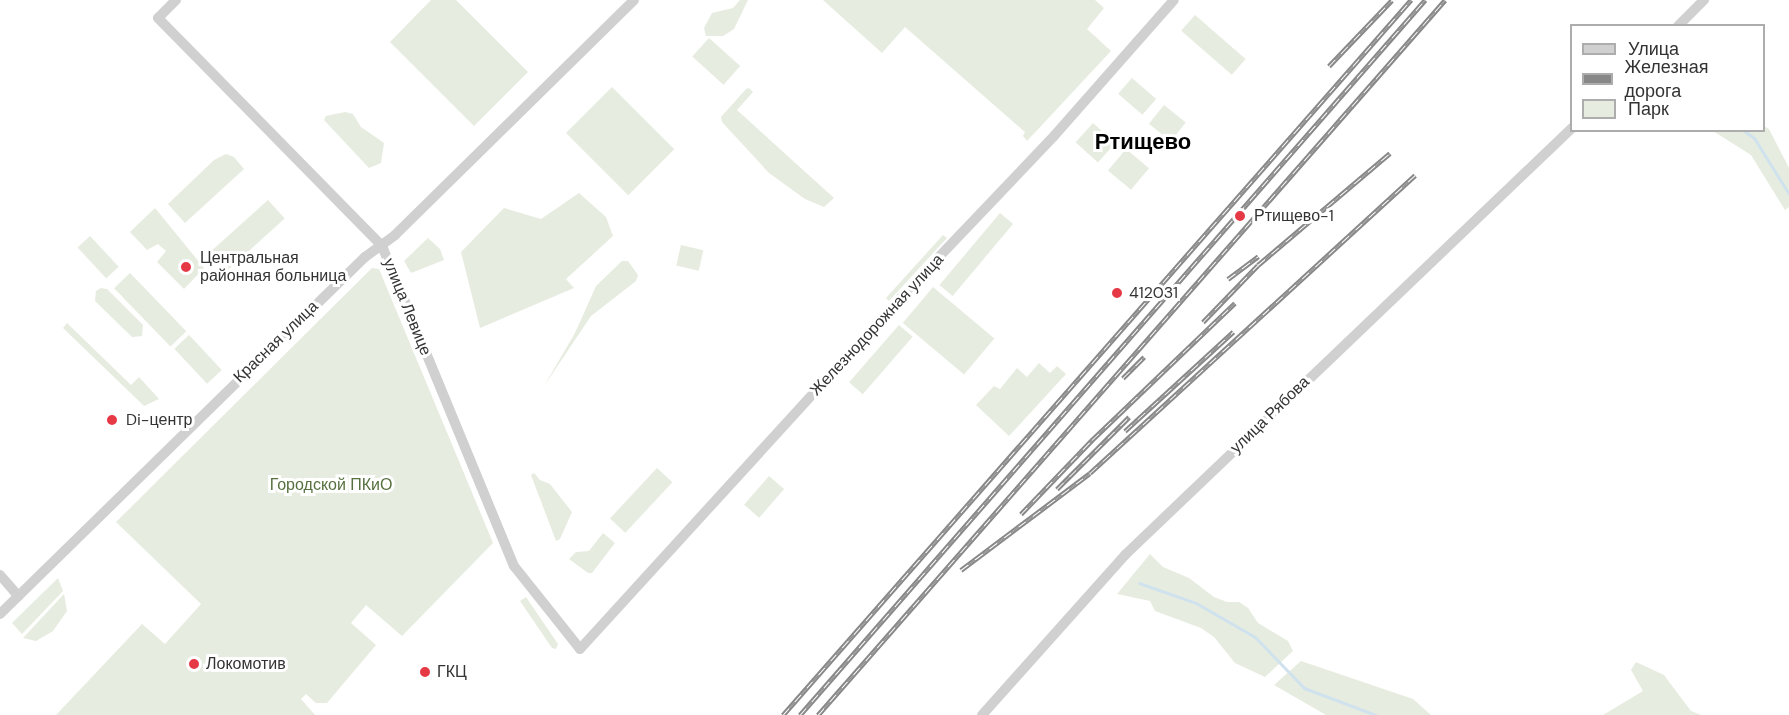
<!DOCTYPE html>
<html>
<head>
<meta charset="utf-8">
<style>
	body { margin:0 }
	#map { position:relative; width:1789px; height:715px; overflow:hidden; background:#fff; font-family:"DM Sans",sans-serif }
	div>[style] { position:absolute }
	.green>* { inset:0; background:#e6ecdf; transform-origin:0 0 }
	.stream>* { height:3px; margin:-1.5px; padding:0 1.5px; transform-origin:1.5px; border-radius:1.5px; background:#cfe2ee }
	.tertiary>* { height:10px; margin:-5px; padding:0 5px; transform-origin:5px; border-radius:5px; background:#d0d0d0 }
	.rail>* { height:5px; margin-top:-2.5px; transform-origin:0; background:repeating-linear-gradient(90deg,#fff 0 9px,#888 0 18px); box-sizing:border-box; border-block:2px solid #888 }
	.dots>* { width:16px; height:16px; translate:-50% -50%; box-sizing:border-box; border:3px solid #fff; border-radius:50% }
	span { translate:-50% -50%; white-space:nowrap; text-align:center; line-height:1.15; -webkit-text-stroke:6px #fff; paint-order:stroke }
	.poi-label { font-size:16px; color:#333 }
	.left { translate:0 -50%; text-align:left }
	.street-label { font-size:16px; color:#333 }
	.park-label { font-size:16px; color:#56703f }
	.district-label { font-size:22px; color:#000; font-weight:700 }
	.legend { position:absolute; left:1570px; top:24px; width:195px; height:108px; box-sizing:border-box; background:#fff; border:2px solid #adadad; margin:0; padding:8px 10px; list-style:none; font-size:18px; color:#333 }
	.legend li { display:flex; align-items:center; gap:12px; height:30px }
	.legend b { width:30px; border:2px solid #adadad }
</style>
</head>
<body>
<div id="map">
	<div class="green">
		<div style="clip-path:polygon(431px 0,456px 0,528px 72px,474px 126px,390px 42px)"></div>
		<div style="clip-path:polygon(740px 0,748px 0,734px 29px,723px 36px,706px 36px,704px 28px,712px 13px,733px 8px)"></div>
		<div style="clip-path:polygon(823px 0,1095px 0,1104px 8px,1087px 29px,1111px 51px,1027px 141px,1023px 136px,1025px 132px,905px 27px,882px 53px)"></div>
		<div style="left:1195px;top:15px;width:67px;height:21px;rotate:41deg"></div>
		<div style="left:709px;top:38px;width:42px;height:25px;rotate:42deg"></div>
		<div style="left:1132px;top:78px;width:32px;height:21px;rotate:41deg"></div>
		<div style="left:612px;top:87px;width:88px;height:65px;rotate:45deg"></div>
		<div style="clip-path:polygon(749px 88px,753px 92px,737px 110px,834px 198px,824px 207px,805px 199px,769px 173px,722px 122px,721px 117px,746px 89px)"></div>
		<div style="left:1164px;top:105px;width:28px;height:24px;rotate:39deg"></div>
		<div style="clip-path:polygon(345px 112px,353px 114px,361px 127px,384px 143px,381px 163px,369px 168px,324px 120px,326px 116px)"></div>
		<div style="left:1093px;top:123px;width:30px;height:26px;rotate:42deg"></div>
		<div style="clip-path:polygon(1764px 126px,1769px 129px,1789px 168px,1789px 207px,1785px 210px,1751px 155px,1713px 131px,1764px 130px)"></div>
		<div style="left:1126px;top:149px;width:30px;height:28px;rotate:40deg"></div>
		<div style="clip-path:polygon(226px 154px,234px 157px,244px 169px,185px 223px,168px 204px,214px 160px)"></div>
		<div style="clip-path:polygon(579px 193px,606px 217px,613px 236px,566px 279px,574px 288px,480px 328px,461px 252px,504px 208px,541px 219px)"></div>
		<div style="left:268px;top:200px;width:25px;height:79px;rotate:48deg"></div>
		<div style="clip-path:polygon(155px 208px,204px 268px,184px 289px,157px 262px,166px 251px,158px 244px,147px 250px,130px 232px)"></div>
		<div style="left:1000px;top:213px;width:17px;height:94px;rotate:40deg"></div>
		<div style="clip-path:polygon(943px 235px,947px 238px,889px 301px,886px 298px)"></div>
		<div style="left:90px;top:236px;width:42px;height:17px;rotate:47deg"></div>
		<div style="clip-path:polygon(428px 238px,440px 249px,444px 260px,411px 273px,404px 261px)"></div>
		<div style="left:681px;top:245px;width:23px;height:21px;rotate:13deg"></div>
		<div style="clip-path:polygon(622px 261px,628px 261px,638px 275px,636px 281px,591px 316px,544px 386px,575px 333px,596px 286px)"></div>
		<div style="clip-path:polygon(372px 268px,379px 269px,493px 543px,402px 636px,366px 605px,351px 623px,376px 645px,327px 703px,316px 703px,306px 694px,301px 699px,315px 715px,56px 715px,142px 624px,165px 644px,201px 604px,116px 522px)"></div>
		<div style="left:130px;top:273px;width:81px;height:22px;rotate:46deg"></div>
		<div style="left:933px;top:287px;width:80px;height:47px;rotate:40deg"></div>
		<div style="clip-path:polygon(101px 288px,107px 289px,143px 325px,142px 336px,132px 337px,95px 301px,96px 291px)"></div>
		<div style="clip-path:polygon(67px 323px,131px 385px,139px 377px,159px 399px,144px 406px,63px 328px)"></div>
		<div style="left:899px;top:325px;width:18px;height:76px;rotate:41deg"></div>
		<div style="left:189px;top:335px;width:48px;height:20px;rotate:47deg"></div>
		<div style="clip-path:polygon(1039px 363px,1050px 373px,1057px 366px,1066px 374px,1009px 436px,976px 405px,994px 386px,1000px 389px,1017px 368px,1027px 377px)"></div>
		<div style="left:657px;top:468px;width:21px;height:69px;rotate:43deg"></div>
		<div style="clip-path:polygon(534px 473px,540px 480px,550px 484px,572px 512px,560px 539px,556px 541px,531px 475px)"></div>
		<div style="left:769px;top:476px;width:20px;height:38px;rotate:41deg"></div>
		<div style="clip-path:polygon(603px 533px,615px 543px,592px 573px,588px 573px,569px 559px,576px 552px,589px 551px)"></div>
		<div style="clip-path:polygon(1150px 554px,1163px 567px,1189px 578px,1214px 597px,1227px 602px,1239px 602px,1248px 608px,1258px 623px,1288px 641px,1293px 651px,1265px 677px,1235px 663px,1214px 637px,1201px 628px,1155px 611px,1150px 601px,1117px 594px)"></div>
		<div style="clip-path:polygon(58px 578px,63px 591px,22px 634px,12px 623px)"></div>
		<div style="clip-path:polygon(64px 594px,67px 611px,53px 631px,36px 641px,23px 638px)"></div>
		<div style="clip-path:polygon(526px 597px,558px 644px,556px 649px,552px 648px,520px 601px)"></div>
		<div style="clip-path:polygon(1301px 661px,1413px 699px,1431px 715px,1326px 715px,1274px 685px)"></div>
		<div style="clip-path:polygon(1636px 662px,1664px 675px,1691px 711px,1701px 715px,1603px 715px,1643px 691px,1631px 670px)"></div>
	</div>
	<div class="stream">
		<div style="left:1743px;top:130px;width:14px;rotate:36deg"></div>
		<div style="left:1754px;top:138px;width:66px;rotate:58deg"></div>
		<div style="left:1139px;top:583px;width:60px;rotate:19.3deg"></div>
		<div style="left:1196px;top:603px;width:68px;rotate:30deg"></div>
		<div style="left:1255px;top:637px;width:71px;rotate:46.1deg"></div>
		<div style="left:1304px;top:688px;width:77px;rotate:20.6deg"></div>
	</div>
	<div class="tertiary">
		<div style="left:176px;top:0;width:25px;rotate:135deg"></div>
		<div style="left:158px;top:18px;width:320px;rotate:45.5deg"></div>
		<div style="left:382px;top:246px;width:346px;rotate:67.6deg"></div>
		<div style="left:514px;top:566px;width:106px;rotate:51.5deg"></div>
		<div style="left:580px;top:649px;width:498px;rotate:-47.6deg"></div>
		<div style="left:916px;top:281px;width:200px;rotate:-46.4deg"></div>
		<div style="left:1054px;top:136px;width:181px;rotate:-48.6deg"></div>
		<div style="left:1678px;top:26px;width:37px;rotate:-45deg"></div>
		<div style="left:0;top:575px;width:28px;rotate:49deg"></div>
		<div style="left:0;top:614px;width:511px;rotate:-44.37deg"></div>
		<div style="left:365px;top:257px;width:37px;rotate:-36deg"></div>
		<div style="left:395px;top:235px;width:335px;rotate:-44.5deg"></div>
		<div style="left:982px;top:715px;width:215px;rotate:-48.2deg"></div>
		<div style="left:1125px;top:555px;width:618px;rotate:-43.69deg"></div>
	</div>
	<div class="rail">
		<div style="left:1329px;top:66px;width:91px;rotate:-46.3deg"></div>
		<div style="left:1228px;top:279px;width:38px;rotate:-37deg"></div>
		<div style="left:1203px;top:322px;width:79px;rotate:-46deg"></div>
		<div style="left:1258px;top:265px;width:173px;rotate:-40.3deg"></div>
		<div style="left:1123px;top:378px;width:30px;rotate:-45deg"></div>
		<div style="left:1125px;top:431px;width:147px;rotate:-42.5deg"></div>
		<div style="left:1057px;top:489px;width:102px;rotate:-45deg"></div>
		<div style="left:1021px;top:514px;width:103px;rotate:-46.2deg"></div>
		<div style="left:1092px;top:440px;width:198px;rotate:-43.8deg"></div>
		<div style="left:961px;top:570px;width:161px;rotate:-36.9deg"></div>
		<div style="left:1090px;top:473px;width:441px;rotate:-42.5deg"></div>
		<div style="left:783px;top:715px;width:952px;rotate:-48.71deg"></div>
		<div style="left:800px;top:715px;width:950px;rotate:-48.84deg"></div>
		<div style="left:818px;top:715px;width:951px;rotate:-48.75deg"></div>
	</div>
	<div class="dots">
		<div style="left:1240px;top:216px;background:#e63946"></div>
		<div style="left:186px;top:267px;background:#e63946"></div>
		<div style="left:1117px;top:293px;background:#e63946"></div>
		<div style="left:112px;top:420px;background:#e63946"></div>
		<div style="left:194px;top:664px;background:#e63946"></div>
		<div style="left:425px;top:672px;background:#e63946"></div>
	</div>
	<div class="poi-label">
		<span class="left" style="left:1254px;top:216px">Ртищево-1</span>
		<span class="left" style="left:200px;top:267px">Центральная<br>районная больница</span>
		<span class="left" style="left:1129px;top:293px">412031</span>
		<span class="left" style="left:126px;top:420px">Di-центр</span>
		<span class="left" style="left:206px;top:664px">Локомотив</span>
		<span class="left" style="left:437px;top:672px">ГКЦ</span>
	</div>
	<div class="street-label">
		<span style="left:407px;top:307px;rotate:68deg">улица Левице</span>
		<span style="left:877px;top:325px;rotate:-47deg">Железнодорожная улица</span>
		<span style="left:276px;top:342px;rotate:-44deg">Красная улица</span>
		<span style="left:1270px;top:415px;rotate:-44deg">улица Рябова</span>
	</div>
	<div class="park-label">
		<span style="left:331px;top:485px">Городской ПКиО</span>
	</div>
	<div class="district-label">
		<span style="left:1143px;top:142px">Ртищево</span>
	</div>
	<ul class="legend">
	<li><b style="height:8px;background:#d0d0d0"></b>Улица</li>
	<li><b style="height:8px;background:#888"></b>Железная дорога</li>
	<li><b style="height:16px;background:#e6ecdf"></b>Парк</li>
	</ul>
</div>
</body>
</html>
